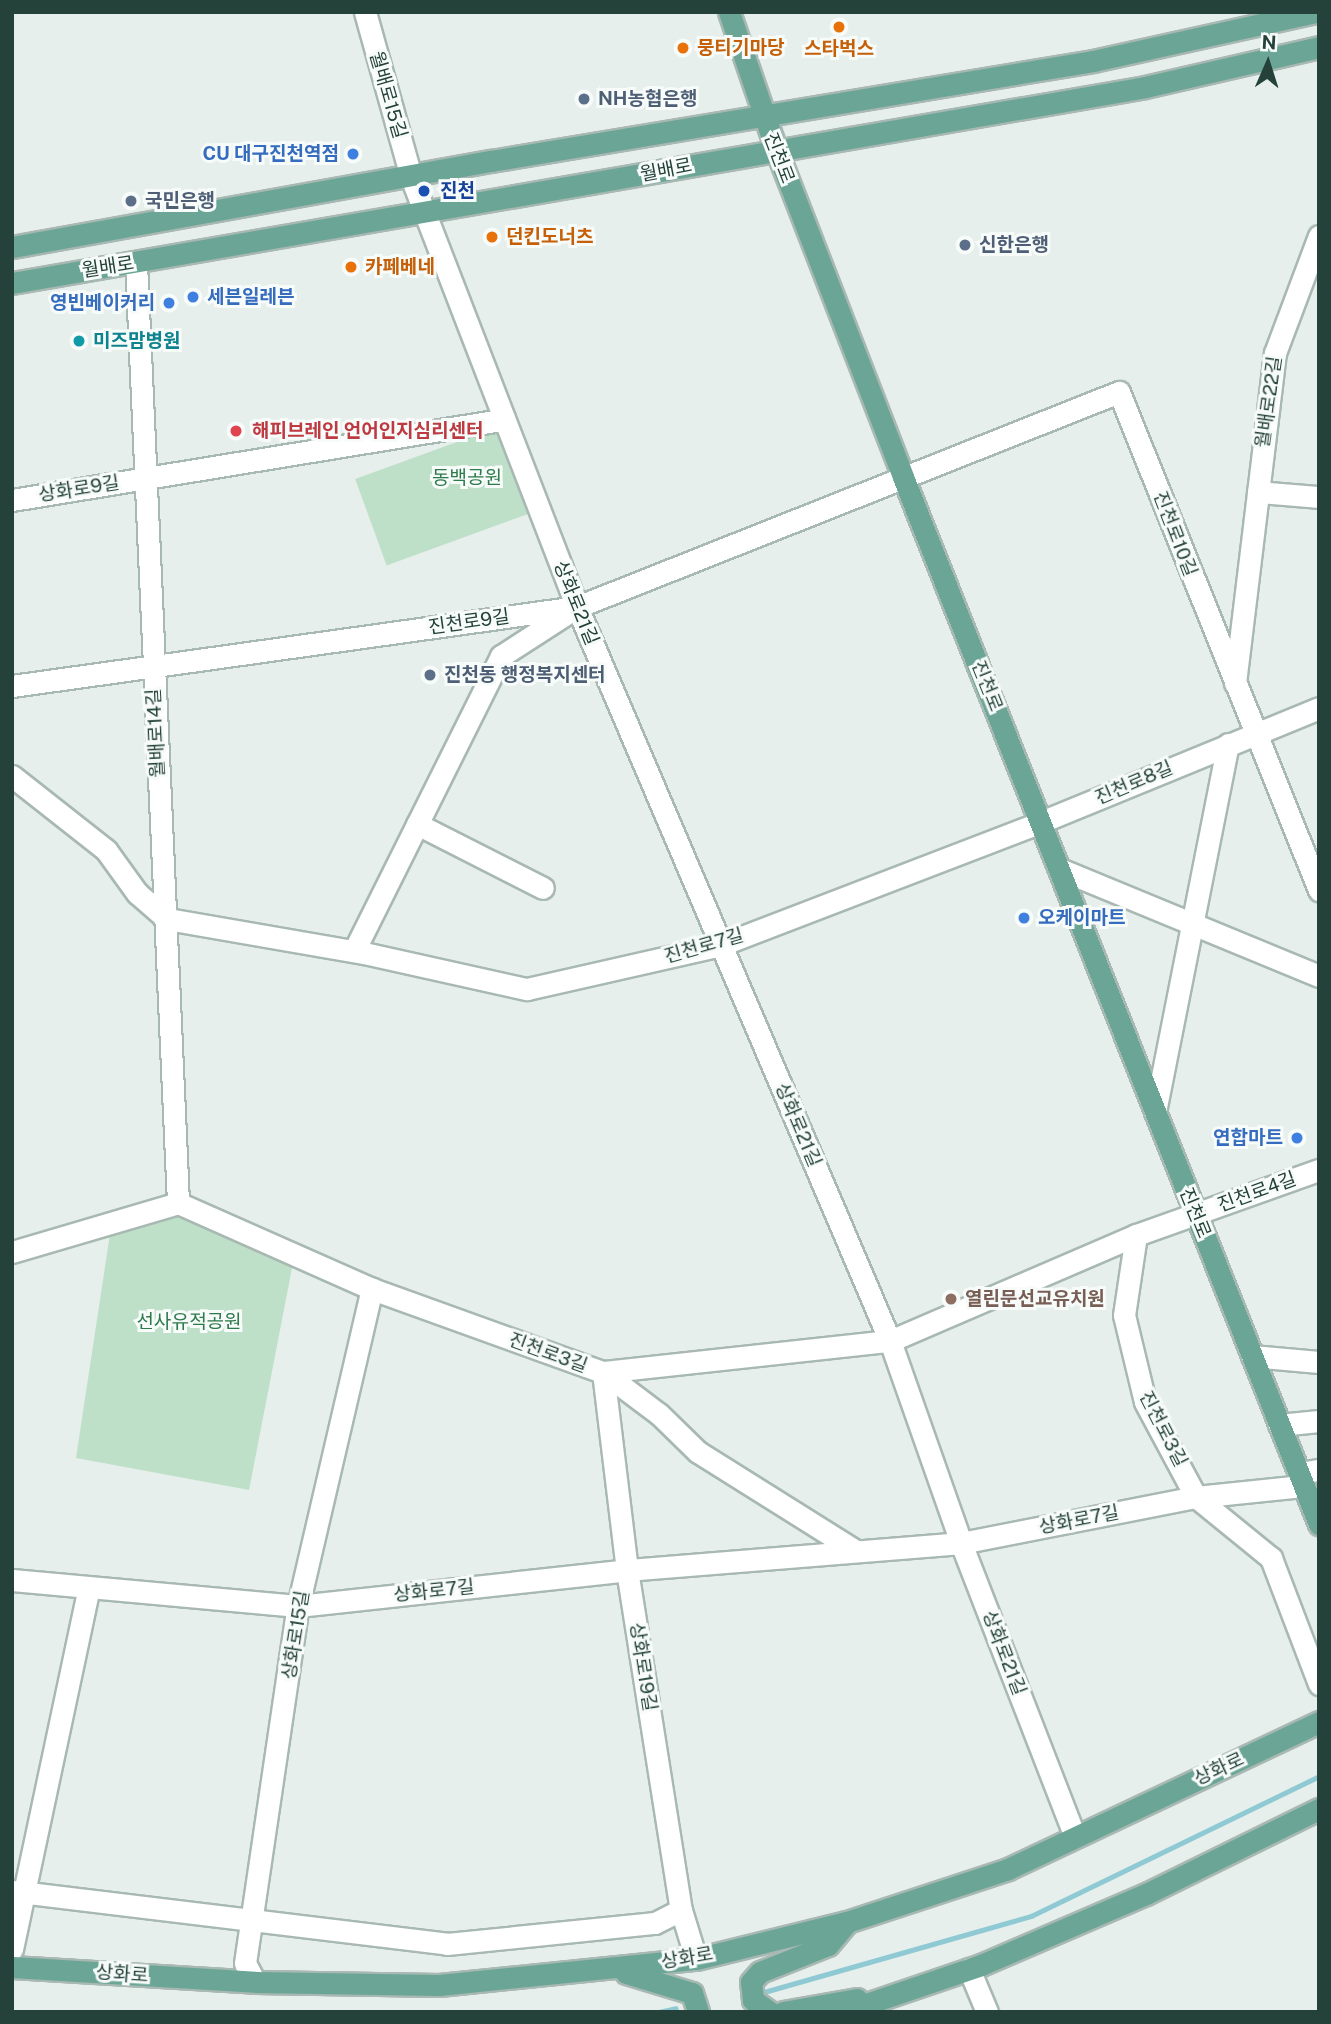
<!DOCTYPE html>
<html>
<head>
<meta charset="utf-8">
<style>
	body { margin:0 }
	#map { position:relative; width:1331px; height:2024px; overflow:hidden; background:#e6efeb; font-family:"Public Sans","Noto Sans KR",sans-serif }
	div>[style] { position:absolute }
	.green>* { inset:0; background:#bfe0c8; transform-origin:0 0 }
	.stream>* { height:5px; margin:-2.5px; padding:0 2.5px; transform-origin:2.5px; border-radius:2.5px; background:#8ec9d4 }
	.roads { filter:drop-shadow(2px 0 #a8b8b2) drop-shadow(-2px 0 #a8b8b2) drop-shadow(0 2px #a8b8b2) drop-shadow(0 -2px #a8b8b2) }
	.minor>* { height:21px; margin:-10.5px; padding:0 10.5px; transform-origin:10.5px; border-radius:10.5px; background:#fff }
	.major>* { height:21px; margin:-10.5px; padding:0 10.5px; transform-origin:10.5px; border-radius:10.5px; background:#6aa596 }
	.dots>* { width:19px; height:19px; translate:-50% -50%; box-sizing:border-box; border:4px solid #f7fbf9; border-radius:50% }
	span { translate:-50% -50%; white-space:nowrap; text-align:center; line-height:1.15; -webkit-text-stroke:6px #f7fbf9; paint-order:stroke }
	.food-label { font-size:19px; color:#c56008; font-weight:700 }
	.left { translate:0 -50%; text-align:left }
	.street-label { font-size:19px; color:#24423a }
	.service-label { font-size:19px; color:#4e5e75; font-weight:700 }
	.shop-label { font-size:19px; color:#366cbe; font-weight:700 }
	.right { translate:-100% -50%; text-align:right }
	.transit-label { font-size:19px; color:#164399; font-weight:700 }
	.culture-label { font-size:19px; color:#0d838f; font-weight:700 }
	.health-label { font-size:19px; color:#be3a42; font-weight:700 }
	.park-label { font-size:19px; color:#2d7a4b }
	.education-label { font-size:19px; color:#785e54; font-weight:700 }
	.frame { position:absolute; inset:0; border:14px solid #24423a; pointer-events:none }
	.north { position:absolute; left:1233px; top:28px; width:70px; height:70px; -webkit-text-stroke:5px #f7fbf9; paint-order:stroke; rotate:3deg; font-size:19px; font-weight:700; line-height:28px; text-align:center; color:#24423a }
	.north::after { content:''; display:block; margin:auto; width:24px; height:32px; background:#24423a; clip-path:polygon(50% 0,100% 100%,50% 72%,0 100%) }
</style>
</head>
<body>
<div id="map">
	<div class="green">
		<div style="left:498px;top:427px;width:92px;height:152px;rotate:70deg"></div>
		<div style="clip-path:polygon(176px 1215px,293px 1263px,249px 1490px,76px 1458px,110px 1234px)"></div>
	</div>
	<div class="stream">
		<div style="left:764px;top:1992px;width:278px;rotate:-15.9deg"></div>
		<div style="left:1031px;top:1916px;width:320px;rotate:-25.9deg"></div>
		<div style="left:659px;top:2012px;width:17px;rotate:-13deg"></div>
	</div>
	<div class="roads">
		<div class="minor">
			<div style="left:365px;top:12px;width:171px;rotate:74.4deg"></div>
			<div style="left:411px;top:177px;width:461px;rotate:68.9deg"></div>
			<div style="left:577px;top:607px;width:798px;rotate:66.91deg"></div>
			<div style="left:890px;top:1341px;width:214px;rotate:70.6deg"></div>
			<div style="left:961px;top:1543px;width:315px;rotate:68.8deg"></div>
			<div style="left:136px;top:263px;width:941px;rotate:87.44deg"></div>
			<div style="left:1258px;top:492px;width:61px;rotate:4.7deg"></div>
			<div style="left:12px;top:500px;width:499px;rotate:-9.3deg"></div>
			<div style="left:1235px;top:683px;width:332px;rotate:-83.1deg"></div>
			<div style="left:1275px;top:353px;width:125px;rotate:-69.4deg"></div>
			<div style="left:12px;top:686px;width:570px;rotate:-7.96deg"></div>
			<div style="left:577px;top:607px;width:583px;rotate:-21.64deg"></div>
			<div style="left:1119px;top:392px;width:537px;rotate:68.12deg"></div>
			<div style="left:12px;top:776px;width:120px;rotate:38.2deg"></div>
			<div style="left:106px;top:850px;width:53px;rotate:54.2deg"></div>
			<div style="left:137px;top:893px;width:40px;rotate:41deg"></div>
			<div style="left:167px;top:919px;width:200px;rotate:9.8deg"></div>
			<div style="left:364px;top:953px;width:167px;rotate:12.5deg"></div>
			<div style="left:527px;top:989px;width:199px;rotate:-12.8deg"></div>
			<div style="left:721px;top:945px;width:343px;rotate:-21deg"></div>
			<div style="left:1041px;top:822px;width:300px;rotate:-22.3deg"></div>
			<div style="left:417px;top:824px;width:141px;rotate:26.9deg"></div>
			<div style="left:1062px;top:870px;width:278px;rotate:22.4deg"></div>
			<div style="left:354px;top:951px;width:330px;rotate:-63.5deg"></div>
			<div style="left:501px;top:656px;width:85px;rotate:-32.9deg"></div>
			<div style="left:1155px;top:1112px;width:375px;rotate:-78.8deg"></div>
			<div style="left:1136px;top:1235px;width:81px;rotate:98.5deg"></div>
			<div style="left:1124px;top:1315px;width:89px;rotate:76.4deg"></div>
			<div style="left:1145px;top:1402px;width:108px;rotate:61.8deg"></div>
			<div style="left:1196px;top:1497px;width:97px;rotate:39.1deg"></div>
			<div style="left:1271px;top:1558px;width:135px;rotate:69.1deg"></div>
			<div style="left:12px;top:1252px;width:173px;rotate:-16.4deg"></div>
			<div style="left:178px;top:1203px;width:212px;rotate:23.9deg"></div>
			<div style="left:372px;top:1289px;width:245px;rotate:19.8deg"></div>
			<div style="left:603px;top:1372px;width:289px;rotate:-6.2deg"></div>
			<div style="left:890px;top:1341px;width:268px;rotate:-23.3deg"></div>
			<div style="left:1136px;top:1235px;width:194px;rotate:-19.6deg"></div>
			<div style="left:1252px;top:1356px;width:67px;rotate:5.1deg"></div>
			<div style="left:603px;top:1372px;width:199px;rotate:83.1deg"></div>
			<div style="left:627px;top:1570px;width:344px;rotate:81deg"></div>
			<div style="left:681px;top:1910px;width:51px;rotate:73deg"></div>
			<div style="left:603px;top:1372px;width:70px;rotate:36.9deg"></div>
			<div style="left:659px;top:1414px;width:54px;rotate:44.3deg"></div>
			<div style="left:698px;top:1452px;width:186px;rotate:32.1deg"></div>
			<div style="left:1279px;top:1425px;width:40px;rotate:-5.7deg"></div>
			<div style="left:1299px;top:1473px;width:20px;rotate:-9deg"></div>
			<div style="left:12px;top:1580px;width:287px;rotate:5.2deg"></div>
			<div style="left:298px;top:1606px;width:331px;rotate:-6.2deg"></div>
			<div style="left:627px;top:1570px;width:335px;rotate:-4.6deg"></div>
			<div style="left:961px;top:1543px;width:239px;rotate:-11.1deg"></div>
			<div style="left:1196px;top:1497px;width:107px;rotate:-5.9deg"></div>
			<div style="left:12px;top:1891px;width:438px;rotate:6.9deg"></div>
			<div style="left:447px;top:1944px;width:209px;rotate:-5.8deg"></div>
			<div style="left:655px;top:1923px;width:29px;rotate:-27deg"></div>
			<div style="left:12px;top:1949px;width:369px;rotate:-78deg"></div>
			<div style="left:969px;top:1969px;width:47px;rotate:67.3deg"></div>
			<div style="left:255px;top:1982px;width:21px;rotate:-118deg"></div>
			<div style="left:245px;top:1963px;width:361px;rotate:-81.6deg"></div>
			<div style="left:298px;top:1606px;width:326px;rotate:-76.9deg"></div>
		</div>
		<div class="major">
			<div style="left:729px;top:12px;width:145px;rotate:71.1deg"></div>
			<div style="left:776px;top:149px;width:352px;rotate:68.8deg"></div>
			<div style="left:903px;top:477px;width:1127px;rotate:68.33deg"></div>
			<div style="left:12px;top:247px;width:487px;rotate:-10.2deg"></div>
			<div style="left:491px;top:161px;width:610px;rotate:-9.43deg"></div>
			<div style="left:1093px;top:61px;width:228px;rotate:-12.4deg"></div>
			<div style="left:12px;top:283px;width:1150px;rotate:-9.81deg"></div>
			<div style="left:1145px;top:87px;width:179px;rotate:-12.9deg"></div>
			<div style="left:12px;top:1967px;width:243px;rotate:3.5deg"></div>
			<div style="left:255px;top:1982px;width:184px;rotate:0.9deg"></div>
			<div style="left:439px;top:1985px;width:258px;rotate:-5.8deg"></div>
			<div style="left:696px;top:1959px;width:155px;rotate:-13.8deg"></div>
			<div style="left:847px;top:1922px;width:169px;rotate:-18.2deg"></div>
			<div style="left:1008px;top:1869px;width:344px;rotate:-25.3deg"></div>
			<div style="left:626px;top:1973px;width:69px;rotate:16.9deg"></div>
			<div style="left:692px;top:1993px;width:20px;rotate:72deg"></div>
			<div style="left:770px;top:2012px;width:21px;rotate:-145deg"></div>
			<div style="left:753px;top:2000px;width:18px;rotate:-96deg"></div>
			<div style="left:751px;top:1982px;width:13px;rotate:-48deg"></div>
			<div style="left:760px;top:1972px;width:73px;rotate:-21.7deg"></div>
			<div style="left:828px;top:1945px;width:30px;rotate:-50deg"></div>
			<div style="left:783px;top:2012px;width:75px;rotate:-10deg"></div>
			<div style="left:843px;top:2012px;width:146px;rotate:-18.8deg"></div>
			<div style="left:981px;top:1965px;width:180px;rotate:-23.3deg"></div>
			<div style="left:1146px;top:1894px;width:193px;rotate:-26.2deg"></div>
		</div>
	</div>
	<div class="dots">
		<div style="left:839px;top:27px;background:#e8710a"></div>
		<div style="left:683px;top:48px;background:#e8710a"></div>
		<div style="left:584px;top:99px;background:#5c6f8a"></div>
		<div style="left:353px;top:154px;background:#3f7fe0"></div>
		<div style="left:424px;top:191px;background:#1a4fb4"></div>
		<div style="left:131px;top:201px;background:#5c6f8a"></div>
		<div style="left:492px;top:237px;background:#e8710a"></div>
		<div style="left:965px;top:245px;background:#5c6f8a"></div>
		<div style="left:351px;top:267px;background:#e8710a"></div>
		<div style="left:193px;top:297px;background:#3f7fe0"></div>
		<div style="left:169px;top:303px;background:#3f7fe0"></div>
		<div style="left:79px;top:341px;background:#0f9aa8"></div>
		<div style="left:236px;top:431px;background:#e0444e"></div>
		<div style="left:430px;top:675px;background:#5c6f8a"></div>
		<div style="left:1024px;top:918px;background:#3f7fe0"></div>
		<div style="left:1297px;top:1138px;background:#3f7fe0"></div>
		<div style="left:951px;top:1299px;background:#8d6e63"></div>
	</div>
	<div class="food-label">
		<span class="left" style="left:697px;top:48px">뭉티기마당</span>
		<span style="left:839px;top:49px">스타벅스</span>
		<span class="left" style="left:506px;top:237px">던킨도너츠</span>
		<span class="left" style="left:365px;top:267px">카페베네</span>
	</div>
	<div class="street-label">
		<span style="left:388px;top:95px;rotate:74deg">월배로15길</span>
		<span style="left:779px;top:158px;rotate:69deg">진천로</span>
		<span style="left:666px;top:170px;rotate:-11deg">월배로</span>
		<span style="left:108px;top:267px;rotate:-9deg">월배로</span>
		<span style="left:1269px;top:402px;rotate:-82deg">월배로22길</span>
		<span style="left:79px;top:489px;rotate:-9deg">상화로9길</span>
		<span style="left:1175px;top:534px;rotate:69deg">진천로10길</span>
		<span style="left:576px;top:603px;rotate:68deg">상화로21길</span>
		<span style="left:469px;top:622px;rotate:-8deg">진천로9길</span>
		<span style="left:987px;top:686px;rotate:68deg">진천로</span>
		<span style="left:156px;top:733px;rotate:-93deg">월배로14길</span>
		<span style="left:1134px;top:783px;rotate:-23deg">진천로8길</span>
		<span style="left:704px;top:946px;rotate:-16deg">진천로7길</span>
		<span style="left:798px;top:1125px;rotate:67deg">상화로21길</span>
		<span style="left:1257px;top:1192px;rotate:-20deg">진천로4길</span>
		<span style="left:1195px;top:1213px;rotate:68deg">진천로</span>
		<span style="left:548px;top:1353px;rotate:20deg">진천로3길</span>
		<span style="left:1163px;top:1429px;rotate:63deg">진천로3길</span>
		<span style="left:1079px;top:1520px;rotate:-11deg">상화로7길</span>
		<span style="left:434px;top:1591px;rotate:-6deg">상화로7길</span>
		<span style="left:296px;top:1635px;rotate:-81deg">상화로15길</span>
		<span style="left:1004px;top:1653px;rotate:69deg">상화로21길</span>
		<span style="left:643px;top:1667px;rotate:81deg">상화로19길</span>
		<span style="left:1219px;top:1769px;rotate:-25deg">상화로</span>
		<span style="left:687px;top:1958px;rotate:-10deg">상화로</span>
		<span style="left:122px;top:1974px;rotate:4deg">상화로</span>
	</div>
	<div class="service-label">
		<span class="left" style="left:598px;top:99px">NH농협은행</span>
		<span class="left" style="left:145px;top:201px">국민은행</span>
		<span class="left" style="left:979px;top:245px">신한은행</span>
		<span class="left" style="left:444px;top:675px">진천동 행정복지센터</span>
	</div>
	<div class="shop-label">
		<span class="right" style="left:339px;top:154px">CU 대구진천역점</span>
		<span class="left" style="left:207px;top:297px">세븐일레븐</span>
		<span class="right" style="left:155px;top:303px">영빈베이커리</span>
		<span class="left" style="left:1038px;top:918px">오케이마트</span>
		<span class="right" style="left:1283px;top:1138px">연합마트</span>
	</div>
	<div class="transit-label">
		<span class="left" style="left:440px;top:191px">진천</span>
	</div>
	<div class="culture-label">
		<span class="left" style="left:93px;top:341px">미즈맘병원</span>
	</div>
	<div class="health-label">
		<span class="left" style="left:252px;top:431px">해피브레인 언어인지심리센터</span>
	</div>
	<div class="park-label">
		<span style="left:467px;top:478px">동백공원</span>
		<span style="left:189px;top:1322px">선사유적공원</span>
	</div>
	<div class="education-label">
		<span class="left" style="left:965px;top:1299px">열린문선교유치원</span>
	</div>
	<div class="frame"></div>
	<div class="north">N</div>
</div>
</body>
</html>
